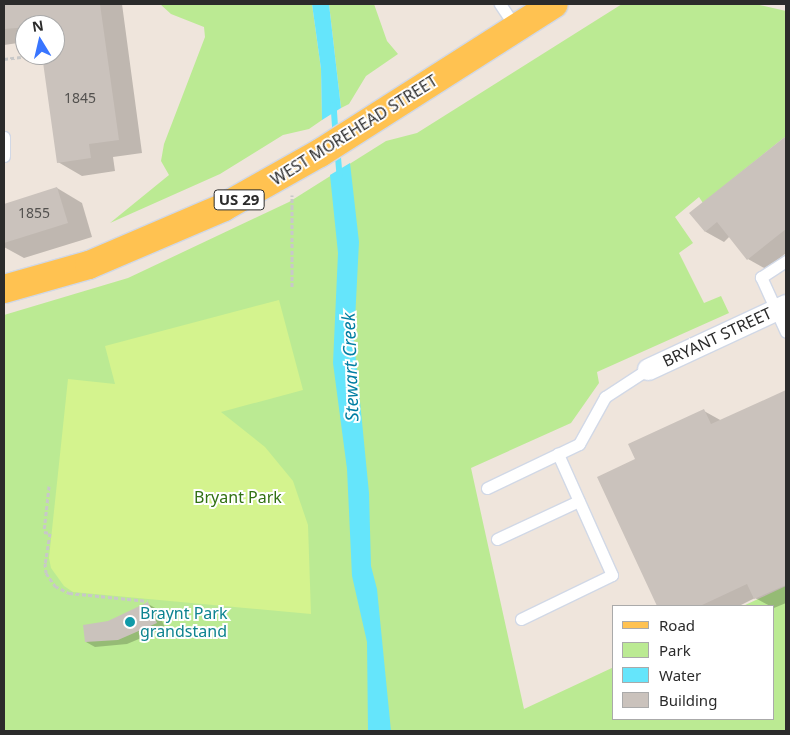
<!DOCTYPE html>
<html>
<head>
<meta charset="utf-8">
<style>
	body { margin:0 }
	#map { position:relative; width:790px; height:735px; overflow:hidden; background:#efe5dc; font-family:"Noto Sans",sans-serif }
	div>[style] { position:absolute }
	.green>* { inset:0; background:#bbea93 }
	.pitch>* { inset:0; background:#d4f38e }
	.water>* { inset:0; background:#65e5fb }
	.shadow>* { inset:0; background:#0003 }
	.stream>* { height:5.5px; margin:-2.75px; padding:0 2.75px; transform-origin:2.75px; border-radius:2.75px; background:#65e5fb }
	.building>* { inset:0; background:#cac2bc }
	.path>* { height:3px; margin-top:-1.5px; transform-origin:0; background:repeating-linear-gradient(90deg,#c8c8c8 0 4px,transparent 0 6.5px) }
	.roads { filter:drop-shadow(1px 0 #d1d8e6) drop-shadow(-1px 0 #d1d8e6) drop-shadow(0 1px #d1d8e6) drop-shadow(0 -1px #d1d8e6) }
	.lane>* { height:11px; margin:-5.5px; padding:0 5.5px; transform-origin:5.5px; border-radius:5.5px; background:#fff }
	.street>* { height:21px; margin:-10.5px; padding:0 10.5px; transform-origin:10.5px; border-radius:10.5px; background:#fff }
	.primary>* { height:28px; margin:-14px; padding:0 14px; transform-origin:14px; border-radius:14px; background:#ffc251 }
	.dots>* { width:14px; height:14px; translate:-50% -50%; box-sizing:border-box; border:2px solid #fff; border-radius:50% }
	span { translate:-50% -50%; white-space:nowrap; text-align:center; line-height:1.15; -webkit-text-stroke:4px #fff; paint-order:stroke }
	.number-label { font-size:14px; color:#53514f }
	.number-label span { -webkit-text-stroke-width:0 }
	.shield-label span { padding:1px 4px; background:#fff; border:1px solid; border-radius:4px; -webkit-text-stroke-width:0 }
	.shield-label { font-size:15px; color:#2b2b2b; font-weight:700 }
	.street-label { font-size:16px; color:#2b2b2b }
	.park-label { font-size:16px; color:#317113 }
	.culture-label { font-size:16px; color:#0d838f }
	.left { translate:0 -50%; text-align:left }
	.water-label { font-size:18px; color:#017ea3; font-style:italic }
	.frame { position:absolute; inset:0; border:5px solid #2b2b2b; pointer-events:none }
	.legend { position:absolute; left:612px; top:605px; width:162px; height:115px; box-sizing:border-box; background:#fff; border:1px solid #aaa; margin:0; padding:6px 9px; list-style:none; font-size:15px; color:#2b2b2b }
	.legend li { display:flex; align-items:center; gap:10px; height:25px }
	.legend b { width:25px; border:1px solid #aaa }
	.north { position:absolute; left:15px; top:15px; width:50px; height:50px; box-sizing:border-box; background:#fff; border:1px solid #aaa; border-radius:50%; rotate:351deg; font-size:14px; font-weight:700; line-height:20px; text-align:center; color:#2b2b2b }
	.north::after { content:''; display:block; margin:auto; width:18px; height:22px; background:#3975ff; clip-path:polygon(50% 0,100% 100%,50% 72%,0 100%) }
</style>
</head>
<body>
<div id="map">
	<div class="green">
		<div style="clip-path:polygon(160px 4px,312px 4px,321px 69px,322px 120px,309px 129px,283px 135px,220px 174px,110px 223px,169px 175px,161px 161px,164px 144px,205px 37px,204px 27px,171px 14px)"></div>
		<div style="clip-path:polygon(329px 4px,374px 4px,387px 41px,398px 54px,366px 76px,349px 104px,341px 108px)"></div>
		<div style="clip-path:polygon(622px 4px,755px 4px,786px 11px,786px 136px,703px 203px,699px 197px,675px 217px,693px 243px,679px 253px,704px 303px,721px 296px,729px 313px,597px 372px,599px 383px,571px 423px,471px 468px,524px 709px,614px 667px,614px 719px,774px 719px,774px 606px,743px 606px,786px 586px,786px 731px,4px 731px,4px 315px,128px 278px,289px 202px,386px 141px,417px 133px)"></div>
	</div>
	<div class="pitch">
		<div style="clip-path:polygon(279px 300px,303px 390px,221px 412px,265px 447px,293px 481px,308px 525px,311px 614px,73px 592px,64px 586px,51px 568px,49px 558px,68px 379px,115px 384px,105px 346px)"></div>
	</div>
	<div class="water">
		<div style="clip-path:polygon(312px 4px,329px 4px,341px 108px,322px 120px,321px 69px)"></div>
		<div style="clip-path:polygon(350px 163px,359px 242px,354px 340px,369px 493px,371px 566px,377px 589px,391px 731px,368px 731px,367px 642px,352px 576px,347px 469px,333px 363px,338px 253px,330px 175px)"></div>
	</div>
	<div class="shadow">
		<div style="clip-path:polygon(4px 4px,122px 4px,142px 153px,113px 157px,115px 171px,82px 176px,58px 162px,43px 55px,55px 55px,55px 25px,25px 25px,25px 42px,4px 45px)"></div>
		<div style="clip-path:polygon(786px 138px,786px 253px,766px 269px,748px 259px,730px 236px,724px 242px,706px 232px,691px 213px)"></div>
		<div style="clip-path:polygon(57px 188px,82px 203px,92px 237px,24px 258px,4px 247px,4px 205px)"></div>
		<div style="clip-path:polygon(786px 391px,786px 603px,774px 608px,755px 598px,739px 606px,658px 606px,599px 478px,637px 460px,704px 411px,722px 421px)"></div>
		<div style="clip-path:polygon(148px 604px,157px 609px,165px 628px,127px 644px,95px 647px,86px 642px,108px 622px)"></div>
	</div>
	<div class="stream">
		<div style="left:334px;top:105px;width:28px;rotate:86deg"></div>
		<div style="left:338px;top:152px;width:23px;rotate:85deg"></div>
	</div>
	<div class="building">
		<div style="clip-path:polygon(4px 4px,100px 4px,119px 140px,89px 144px,91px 158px,57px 163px,42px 55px,55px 55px,55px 25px,4px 29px)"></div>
		<div style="clip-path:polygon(786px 136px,786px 229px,747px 260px,717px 222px,705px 232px,689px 213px)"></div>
		<div style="clip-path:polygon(57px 187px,68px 223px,4px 243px,4px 204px)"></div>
		<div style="clip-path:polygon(786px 390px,786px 585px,754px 599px,747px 584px,700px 606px,657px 606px,597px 477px,635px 459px,628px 444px,704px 409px,711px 424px)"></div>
		<div style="clip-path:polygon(148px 602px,157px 623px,118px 640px,85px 642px,83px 625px,108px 621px)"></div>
	</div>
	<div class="path">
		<div style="left:4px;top:59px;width:17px;rotate:-7deg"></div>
		<div style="left:292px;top:287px;width:92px;rotate:-90deg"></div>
		<div style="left:49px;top:486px;width:46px;rotate:96.2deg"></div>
		<div style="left:44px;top:532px;width:6px;rotate:9deg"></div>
		<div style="left:50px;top:533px;width:30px;rotate:99deg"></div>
		<div style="left:45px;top:563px;width:10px;rotate:84deg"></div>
		<div style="left:46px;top:573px;width:16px;rotate:55deg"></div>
		<div style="left:55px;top:586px;width:16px;rotate:27deg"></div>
		<div style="left:69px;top:593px;width:79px;rotate:5.8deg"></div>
	</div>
	<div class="roads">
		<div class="lane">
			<div style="left:500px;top:4px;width:29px;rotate:56deg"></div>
			<div style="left:4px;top:137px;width:19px;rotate:90deg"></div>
			<div style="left:786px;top:261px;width:30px;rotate:147deg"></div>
			<div style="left:761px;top:277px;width:60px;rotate:65.6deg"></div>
			<div style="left:487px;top:488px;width:102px;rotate:-25.6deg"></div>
			<div style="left:579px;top:444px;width:54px;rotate:-61deg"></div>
			<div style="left:605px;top:397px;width:51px;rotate:-33.1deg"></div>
			<div style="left:497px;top:539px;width:90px;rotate:-24.9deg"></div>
			<div style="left:521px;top:619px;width:101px;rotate:-25.8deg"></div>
			<div style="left:612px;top:575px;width:133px;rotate:-114.1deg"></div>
		</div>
		<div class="street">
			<div style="left:648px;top:369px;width:152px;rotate:-24.9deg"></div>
		</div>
		<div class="primary">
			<div style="left:4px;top:289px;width:88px;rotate:-15.8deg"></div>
			<div style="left:89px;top:265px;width:147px;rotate:-23.2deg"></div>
			<div style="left:224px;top:207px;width:110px;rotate:-29.4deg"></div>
			<div style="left:320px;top:153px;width:277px;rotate:-32.5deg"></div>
		</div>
	</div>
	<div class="dots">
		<div style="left:130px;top:622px;background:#0f9aa8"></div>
	</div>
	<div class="number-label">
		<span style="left:80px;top:98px">1845</span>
		<span style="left:34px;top:213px">1855</span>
	</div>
	<div class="shield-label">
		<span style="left:239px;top:200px">US 29</span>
	</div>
	<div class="street-label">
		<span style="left:354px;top:130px;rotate:-32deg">WEST MOREHEAD STREET</span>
		<span style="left:717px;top:337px;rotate:-25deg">BRYANT STREET</span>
	</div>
	<div class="park-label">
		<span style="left:238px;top:497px">Bryant Park</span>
	</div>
	<div class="culture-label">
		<span class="left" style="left:140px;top:622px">Braynt Park<br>grandstand</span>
	</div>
	<div class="water-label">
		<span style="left:350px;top:367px;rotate:-92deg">Stewart Creek</span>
	</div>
	<div class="frame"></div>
	<ul class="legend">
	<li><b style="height:6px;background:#ffc251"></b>Road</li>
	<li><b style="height:14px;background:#bbea93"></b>Park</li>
	<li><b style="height:14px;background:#65e5fb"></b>Water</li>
	<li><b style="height:14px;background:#cac2bc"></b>Building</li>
	</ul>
	<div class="north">N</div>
</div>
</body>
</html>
